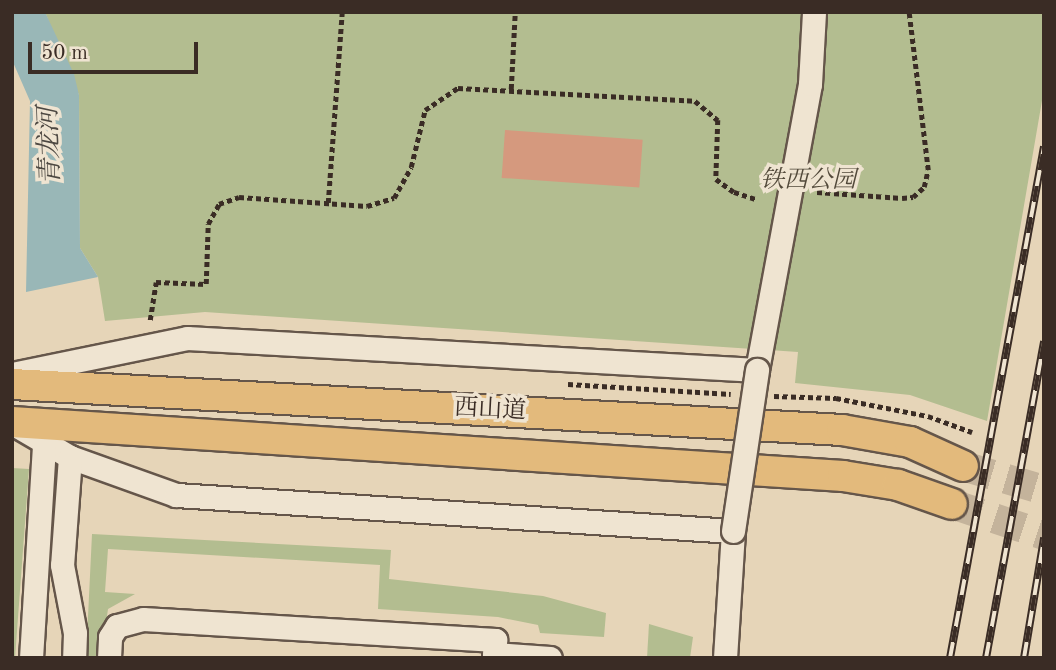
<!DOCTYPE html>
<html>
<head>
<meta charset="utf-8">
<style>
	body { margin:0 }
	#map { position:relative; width:1056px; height:670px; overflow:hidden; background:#e6d5b8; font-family:"Old Standard TT","Noto Serif SC",serif }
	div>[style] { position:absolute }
	.green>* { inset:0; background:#b3bd90 }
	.water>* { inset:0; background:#99b7b7 }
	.building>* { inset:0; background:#d5997e; transform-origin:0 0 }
	.major-tunnel>* { height:30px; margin-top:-15px; transform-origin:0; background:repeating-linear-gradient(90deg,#c4b39b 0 30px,transparent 0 45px) }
	.path>* { height:4.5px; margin-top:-2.25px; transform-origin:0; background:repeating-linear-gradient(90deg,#3a2c25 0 5px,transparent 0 8.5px) }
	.roads { filter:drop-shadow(2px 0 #65564a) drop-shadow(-2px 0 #65564a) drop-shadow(0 2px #65564a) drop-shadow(0 -2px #65564a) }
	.minor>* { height:23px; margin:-11.5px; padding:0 11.5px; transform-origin:11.5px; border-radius:11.5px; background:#efe4d1 }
	.major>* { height:30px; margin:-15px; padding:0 15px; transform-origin:15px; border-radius:15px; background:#e3ba7c }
	.rail>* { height:8px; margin-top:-4px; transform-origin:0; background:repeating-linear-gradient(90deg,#efe4d1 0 16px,#3a2c25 0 32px); box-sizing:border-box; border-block:2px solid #3a2c25 }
	.bridges { filter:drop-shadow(2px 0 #65564a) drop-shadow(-2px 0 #65564a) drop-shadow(0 2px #65564a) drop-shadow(0 -2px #65564a) }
	.minor-bridge>* { height:23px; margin:-11.5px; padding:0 11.5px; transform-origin:11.5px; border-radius:11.5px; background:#efe4d1 }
	span { translate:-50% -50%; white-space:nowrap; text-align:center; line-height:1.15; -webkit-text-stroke:7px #efe4d1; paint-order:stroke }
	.park-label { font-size:24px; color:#52493a; font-style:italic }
	.street-label { font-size:24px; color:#3a2c25 }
	.water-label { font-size:26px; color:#4d4842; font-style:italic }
	.frame { position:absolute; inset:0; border:14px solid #3a2c25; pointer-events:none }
	.scale { position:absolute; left:28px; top:42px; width:170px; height:32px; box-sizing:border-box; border:4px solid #3a2c25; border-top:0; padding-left:9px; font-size:21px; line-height:24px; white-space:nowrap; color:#3a2c25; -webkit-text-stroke:5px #efe4d1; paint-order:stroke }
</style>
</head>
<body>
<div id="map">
	<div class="green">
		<div style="clip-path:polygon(45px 12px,1044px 12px,1044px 89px,987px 421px,910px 395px,795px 383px,798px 352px,205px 312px,105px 321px,98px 277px,80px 248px,79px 95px)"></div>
		<div style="clip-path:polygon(12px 468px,29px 469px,15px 658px,12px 658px)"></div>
		<div style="clip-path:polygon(92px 534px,391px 550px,389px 579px,543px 596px,606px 613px,604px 637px,540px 633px,538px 625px,498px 617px,378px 609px,380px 565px,108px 549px,105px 592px,135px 594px,108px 609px,101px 658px,86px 658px)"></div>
		<div style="clip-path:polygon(649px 624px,693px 637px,690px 658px,647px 658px)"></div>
	</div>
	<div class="water">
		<div style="clip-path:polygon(12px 12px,45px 12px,74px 74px,79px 95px,80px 248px,98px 277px,26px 292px,30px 101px,12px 60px)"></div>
	</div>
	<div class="building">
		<div style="left:505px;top:130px;width:138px;height:48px;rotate:4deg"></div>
	</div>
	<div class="major-tunnel">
		<div style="left:963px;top:466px;width:84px;rotate:16.5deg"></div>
		<div style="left:952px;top:504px;width:97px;rotate:18.6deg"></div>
	</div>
	<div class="path">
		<div style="left:539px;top:12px;width:9px"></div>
		<div style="left:511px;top:89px;width:77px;rotate:-87deg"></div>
		<div style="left:817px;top:192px;width:85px;rotate:4deg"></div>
		<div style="left:902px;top:198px;width:11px;rotate:-5deg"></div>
		<div style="left:913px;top:197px;width:15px;rotate:-42deg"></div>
		<div style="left:924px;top:187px;width:17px;rotate:-77deg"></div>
		<div style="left:928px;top:170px;width:159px;rotate:-96.9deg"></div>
		<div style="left:328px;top:203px;width:192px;rotate:-85.8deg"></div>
		<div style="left:150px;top:320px;width:38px;rotate:-81deg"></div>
		<div style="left:156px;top:282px;width:50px;rotate:2.3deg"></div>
		<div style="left:206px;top:284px;width:60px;rotate:-88.1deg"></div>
		<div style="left:208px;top:224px;width:23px;rotate:-61deg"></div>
		<div style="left:219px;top:204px;width:21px;rotate:-19deg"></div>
		<div style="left:239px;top:197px;width:128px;rotate:4deg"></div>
		<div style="left:367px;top:206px;width:28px;rotate:-17deg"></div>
		<div style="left:394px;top:198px;width:35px;rotate:-61deg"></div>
		<div style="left:411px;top:167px;width:59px;rotate:-76.2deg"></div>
		<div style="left:425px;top:110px;width:40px;rotate:-34deg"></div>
		<div style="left:458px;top:88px;width:237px;rotate:3.1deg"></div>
		<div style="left:695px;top:101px;width:30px;rotate:40deg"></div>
		<div style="left:718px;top:120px;width:59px;rotate:91.9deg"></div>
		<div style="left:716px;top:179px;width:22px;rotate:36deg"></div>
		<div style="left:734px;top:192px;width:23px;rotate:18deg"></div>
		<div style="left:568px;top:384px;width:163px;rotate:3.5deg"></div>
		<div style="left:774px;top:396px;width:62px;rotate:1.8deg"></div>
		<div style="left:836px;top:398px;width:94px;rotate:11.1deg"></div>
		<div style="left:928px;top:416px;width:47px;rotate:20deg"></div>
	</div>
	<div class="roads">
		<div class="minor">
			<div style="left:12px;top:374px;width:179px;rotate:-11.6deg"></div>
			<div style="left:187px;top:338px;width:571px;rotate:3.21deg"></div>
			<div style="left:757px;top:370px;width:291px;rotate:-79.5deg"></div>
			<div style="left:810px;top:84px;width:72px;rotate:-86.8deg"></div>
			<div style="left:12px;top:423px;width:67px;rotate:30.4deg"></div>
			<div style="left:70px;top:457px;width:113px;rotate:19.7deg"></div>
			<div style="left:176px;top:495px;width:558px;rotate:3.7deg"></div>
			<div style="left:733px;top:531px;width:127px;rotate:93.6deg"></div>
			<div style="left:70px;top:457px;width:108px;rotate:94.2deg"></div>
			<div style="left:62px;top:565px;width:69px;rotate:79.2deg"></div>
			<div style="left:75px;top:633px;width:25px;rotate:92deg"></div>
			<div style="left:494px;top:654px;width:56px;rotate:4.1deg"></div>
			<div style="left:31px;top:658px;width:214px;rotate:-86.5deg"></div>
			<div style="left:109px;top:658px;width:21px;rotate:-87deg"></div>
			<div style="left:110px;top:637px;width:13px;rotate:-58deg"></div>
			<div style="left:117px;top:626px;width:27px;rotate:-15deg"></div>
			<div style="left:143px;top:619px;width:353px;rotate:3.4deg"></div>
			<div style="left:495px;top:640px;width:18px;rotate:93deg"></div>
		</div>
		<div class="major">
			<div style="left:12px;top:384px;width:831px;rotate:3.17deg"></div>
			<div style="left:842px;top:430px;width:69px;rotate:10deg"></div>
			<div style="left:910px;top:442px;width:58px;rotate:24.4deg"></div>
			<div style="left:12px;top:422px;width:833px;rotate:3.72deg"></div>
			<div style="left:843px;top:476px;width:56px;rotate:9.3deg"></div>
			<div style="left:898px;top:485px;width:57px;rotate:19.4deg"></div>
		</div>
	</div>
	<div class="rail">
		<div style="left:950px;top:658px;width:520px;rotate:-79.58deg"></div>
		<div style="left:986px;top:658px;width:322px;rotate:-79.6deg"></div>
		<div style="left:1024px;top:658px;width:122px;rotate:-80.5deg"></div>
	</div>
	<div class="bridges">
		<div class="minor-bridge">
			<div style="left:733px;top:531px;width:163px;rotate:-81.5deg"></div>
		</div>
	</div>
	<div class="park-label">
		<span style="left:808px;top:182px">铁西公园</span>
	</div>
	<div class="street-label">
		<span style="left:490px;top:411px;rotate:3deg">西山道</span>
	</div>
	<div class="water-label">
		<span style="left:51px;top:146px;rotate:-92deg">青龙河</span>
	</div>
	<div class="frame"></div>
	<div class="scale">50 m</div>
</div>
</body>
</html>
